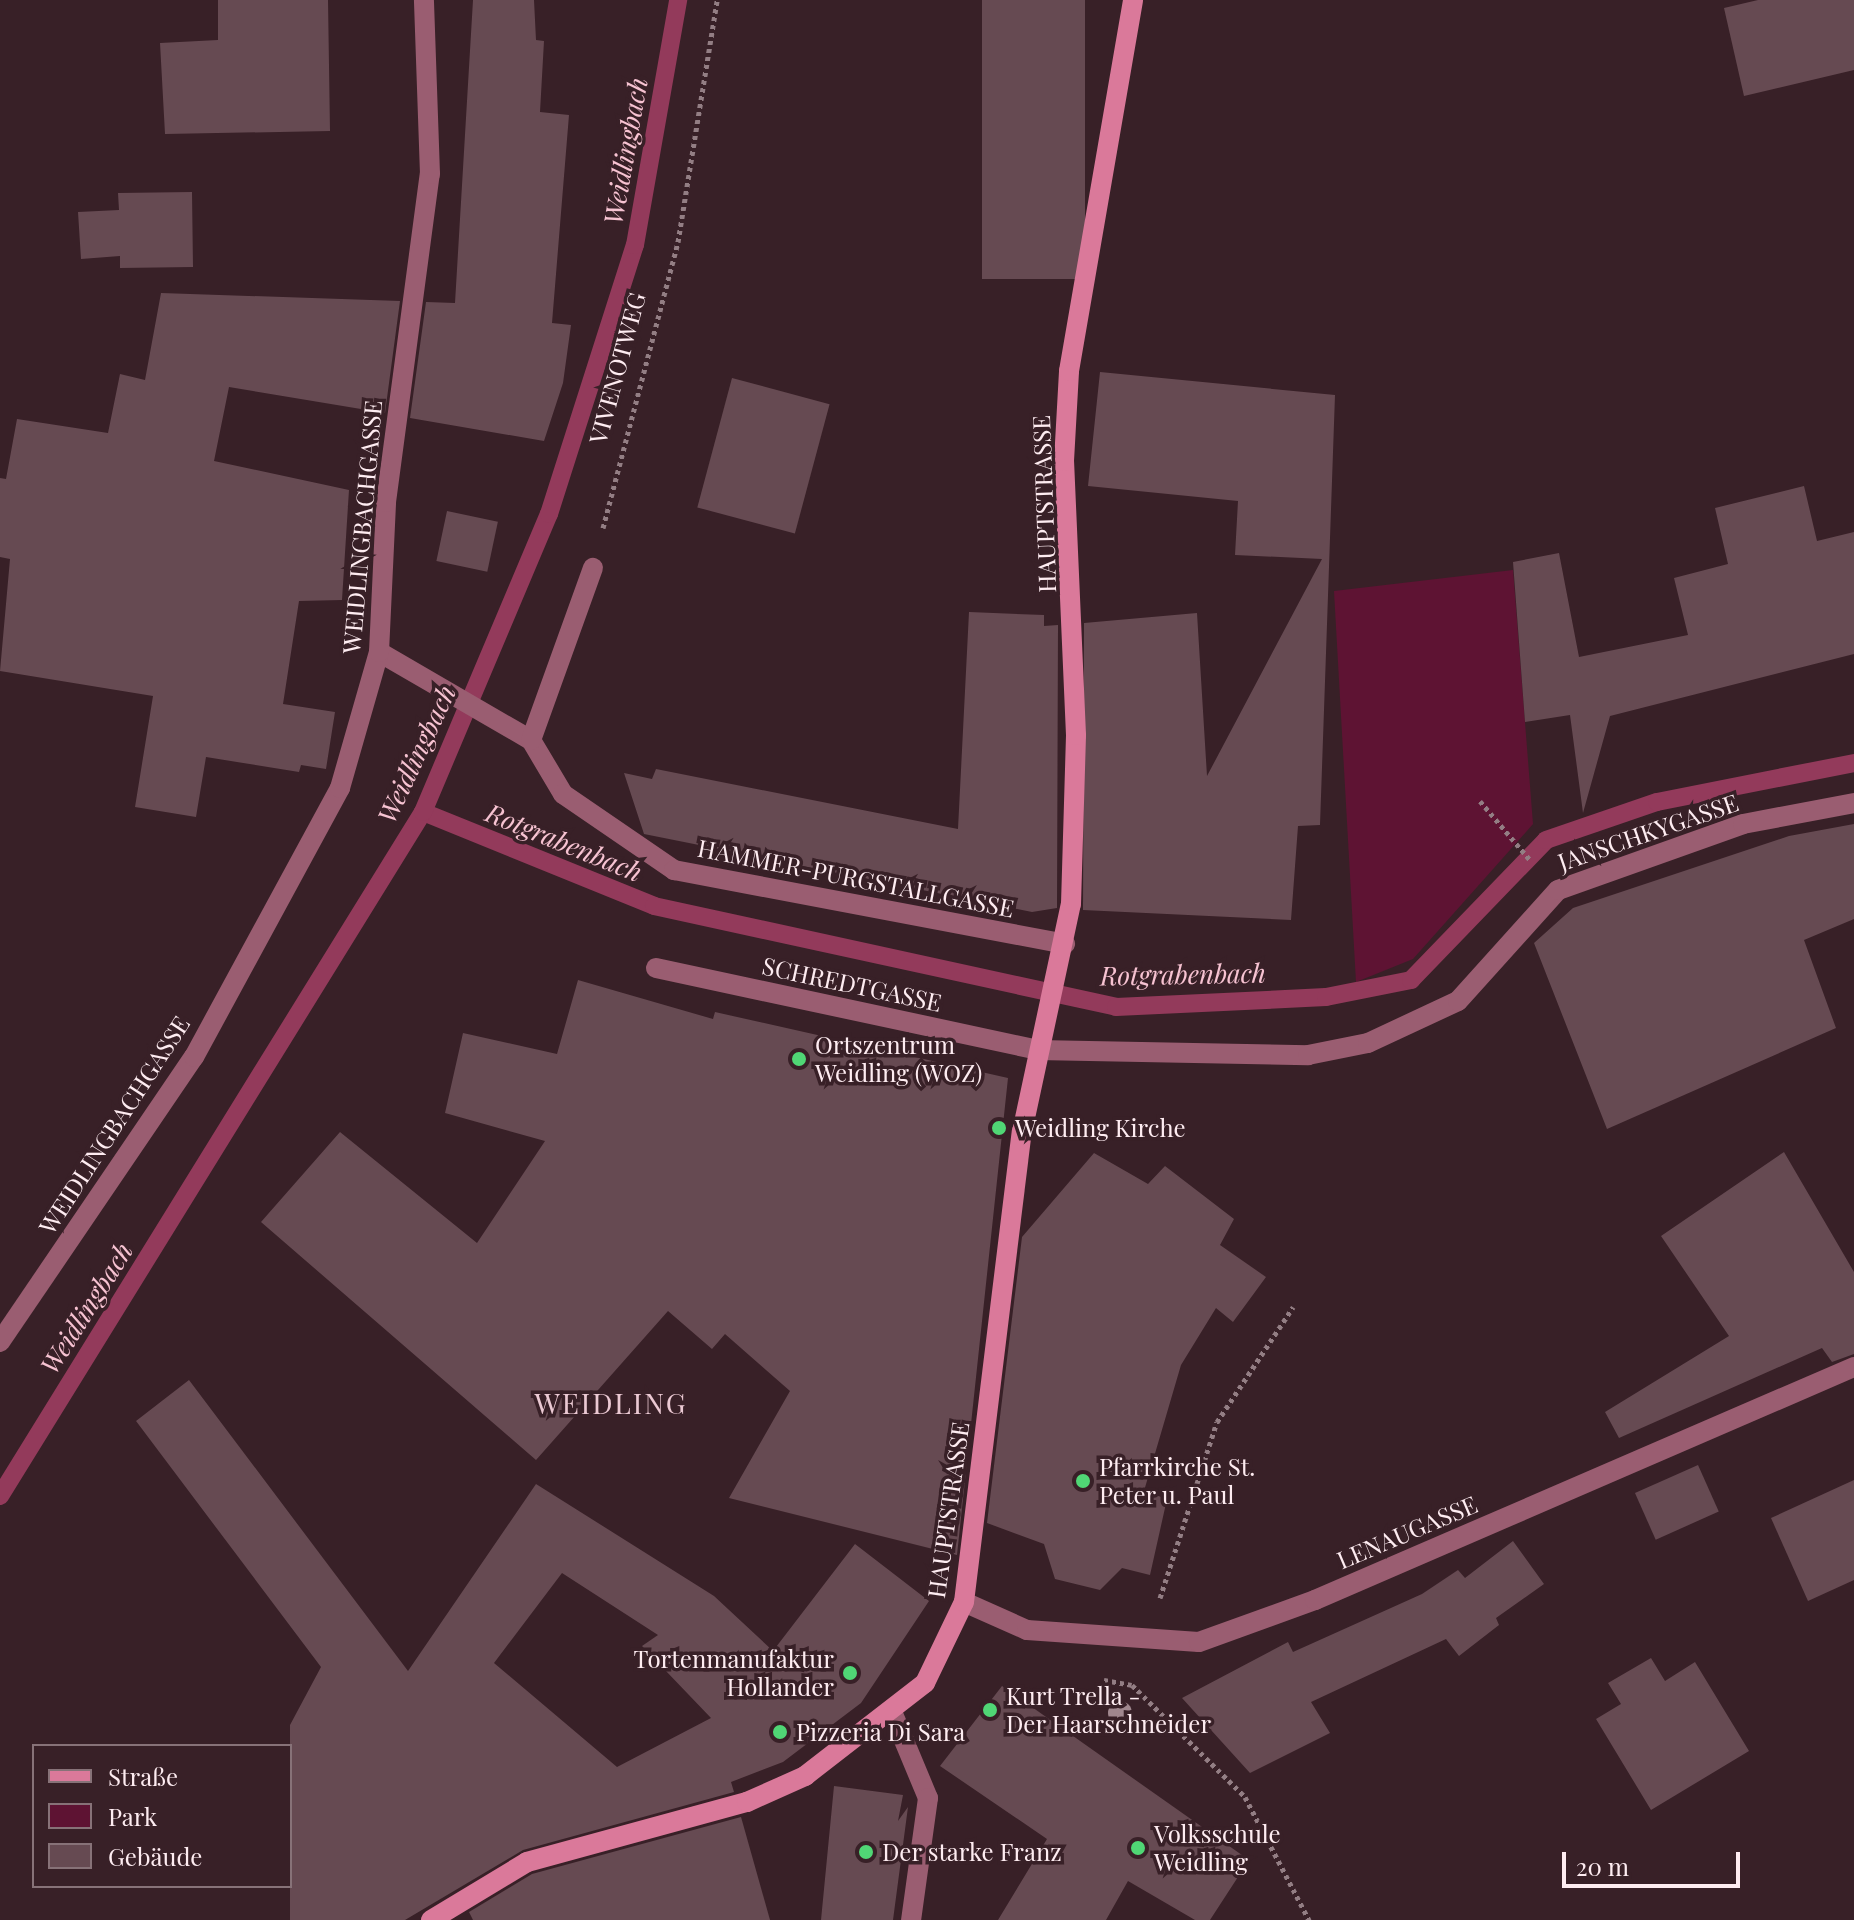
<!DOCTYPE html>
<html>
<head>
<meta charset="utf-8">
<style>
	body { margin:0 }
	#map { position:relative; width:1854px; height:1920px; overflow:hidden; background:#382027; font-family:"Playfair Display",serif }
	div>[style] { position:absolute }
	.green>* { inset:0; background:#5e1333 }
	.stream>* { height:18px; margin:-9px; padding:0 9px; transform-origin:9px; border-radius:9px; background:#933a5b }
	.building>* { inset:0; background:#664a52; transform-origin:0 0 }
	.path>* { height:5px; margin-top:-2.5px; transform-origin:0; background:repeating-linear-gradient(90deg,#937e84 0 4px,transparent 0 8px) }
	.minor>* { height:20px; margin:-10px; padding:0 10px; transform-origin:10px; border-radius:10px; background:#9a5d71 }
	.secondary>* { height:20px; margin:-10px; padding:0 10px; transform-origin:10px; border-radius:10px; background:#da799a }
	.trees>* { width:24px; height:24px; margin:-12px; border-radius:50%; background:#a0878e }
	.dots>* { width:22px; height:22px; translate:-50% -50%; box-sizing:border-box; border:4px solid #382027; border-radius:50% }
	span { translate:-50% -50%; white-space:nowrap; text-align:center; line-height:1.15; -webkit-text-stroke:7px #382027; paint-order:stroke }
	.street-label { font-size:24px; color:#feecf1 }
	.poi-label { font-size:24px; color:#feecf1 }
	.left { translate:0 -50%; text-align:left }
	.right { translate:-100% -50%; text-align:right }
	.water-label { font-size:26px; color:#f7c3d2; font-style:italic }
	.quarter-label { font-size:28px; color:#ebc9d3; letter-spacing:2px }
	.legend { position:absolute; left:32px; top:1744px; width:260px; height:144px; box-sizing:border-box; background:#382027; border:2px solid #877278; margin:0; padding:10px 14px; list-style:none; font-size:24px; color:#feecf1 }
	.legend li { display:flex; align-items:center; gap:16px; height:40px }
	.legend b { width:40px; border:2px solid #877278 }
	.scale { position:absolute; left:1562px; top:1852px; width:178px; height:36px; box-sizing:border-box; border:4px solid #feecf1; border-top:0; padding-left:10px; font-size:24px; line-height:28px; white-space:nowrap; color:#feecf1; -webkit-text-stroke:6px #382027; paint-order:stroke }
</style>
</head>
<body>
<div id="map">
	<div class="green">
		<div style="clip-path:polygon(1513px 570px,1533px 824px,1413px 959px,1356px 982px,1334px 591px)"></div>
	</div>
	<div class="stream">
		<div style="left:423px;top:812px;width:249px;rotate:22.1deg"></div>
		<div style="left:654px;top:906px;width:473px;rotate:12.3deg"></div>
		<div style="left:1116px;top:1007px;width:210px;rotate:-2.7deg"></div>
		<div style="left:1326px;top:997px;width:87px;rotate:-11.3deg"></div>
		<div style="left:1411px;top:980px;width:194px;rotate:-46deg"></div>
		<div style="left:1546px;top:840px;width:117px;rotate:-18.9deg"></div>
		<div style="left:1657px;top:802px;width:201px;rotate:-11.2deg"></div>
		<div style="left:0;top:1496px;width:804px;rotate:-58.27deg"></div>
		<div style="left:423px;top:812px;width:324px;rotate:-67.1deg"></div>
		<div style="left:549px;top:514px;width:282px;rotate:-72.3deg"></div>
		<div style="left:635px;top:245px;width:249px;rotate:-80deg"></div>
	</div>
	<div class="building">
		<div style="clip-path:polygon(218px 0,328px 0,330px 131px,165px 134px,160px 43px,218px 40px)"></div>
		<div style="clip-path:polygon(473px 0,534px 0,536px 40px,544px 41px,540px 112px,569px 115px,552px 323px,571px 325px,563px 383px,544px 441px,410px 418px,426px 302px,455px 303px)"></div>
		<div style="left:982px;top:0;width:103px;height:279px"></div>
		<div style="clip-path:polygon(1758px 0,1854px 0,1854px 70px,1744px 96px,1724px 8px)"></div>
		<div style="clip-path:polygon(192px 192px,193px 267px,120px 268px,120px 256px,81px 259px,78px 212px,119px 210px,118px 193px)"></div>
		<div style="clip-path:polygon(161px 293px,400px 301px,385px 413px,229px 387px,214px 461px,349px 490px,342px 600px,299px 601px,283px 704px,335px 712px,326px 769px,301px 765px,299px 772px,206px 757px,196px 817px,135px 807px,153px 696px,0 671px,10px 559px,0 557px,0 478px,6px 479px,17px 419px,108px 433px,120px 374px,145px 380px)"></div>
		<div style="clip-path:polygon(1100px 372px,1335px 395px,1320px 825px,1298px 826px,1291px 920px,1083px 910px,1084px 623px,1197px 613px,1207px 776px,1322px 559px,1235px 555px,1238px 501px,1088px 486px)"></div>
		<div style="left:732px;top:378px;width:101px;height:134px;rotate:15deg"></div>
		<div style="clip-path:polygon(1804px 486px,1817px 541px,1854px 532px,1854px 654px,1610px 716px,1583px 813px,1570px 715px,1525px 722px,1513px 562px,1559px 553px,1579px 657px,1688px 635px,1674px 578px,1728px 564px,1715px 508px)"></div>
		<div style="left:447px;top:511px;width:52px;height:51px;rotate:12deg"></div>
		<div style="clip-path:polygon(969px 612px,1044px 615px,1044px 626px,1058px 625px,1057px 908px,1032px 912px,644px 834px,624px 773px,652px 779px,656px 769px,958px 829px)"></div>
		<div style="clip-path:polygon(1854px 824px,1854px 919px,1804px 940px,1836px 1028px,1607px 1129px,1534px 943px,1573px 908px,1789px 836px)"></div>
		<div style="clip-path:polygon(578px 980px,713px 1019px,715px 1012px,1008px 1078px,957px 1555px,729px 1498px,790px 1391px,725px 1334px,712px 1349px,668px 1311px,536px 1460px,261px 1222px,340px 1132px,477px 1243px,545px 1141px,445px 1113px,463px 1033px,557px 1054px)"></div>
		<div style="clip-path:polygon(1784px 1152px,1854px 1272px,1854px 1354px,1832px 1362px,1822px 1348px,1619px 1438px,1605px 1412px,1729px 1336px,1661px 1236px)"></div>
		<div style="clip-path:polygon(1094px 1153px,1148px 1184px,1165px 1166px,1234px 1219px,1220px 1245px,1266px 1277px,1233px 1322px,1216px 1308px,1181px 1365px,1144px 1491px,1167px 1499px,1150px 1575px,1122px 1568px,1100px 1590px,1055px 1579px,1044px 1544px,987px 1523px,1022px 1237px)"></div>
		<div style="clip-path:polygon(evenodd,189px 1380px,408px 1671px,536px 1484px,714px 1596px,773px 1651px,855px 1544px,929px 1601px,861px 1703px,783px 1762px,731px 1782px,734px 1792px,523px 1850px,405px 1920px,290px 1920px,290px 1725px,321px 1667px,136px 1421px,189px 1380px,562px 1573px,658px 1635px,642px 1646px,711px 1718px,617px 1767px,494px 1663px,562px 1573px)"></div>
		<div style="left:1698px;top:1465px;width:51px;height:69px;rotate:66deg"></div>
		<div style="clip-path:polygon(1854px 1480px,1854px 1580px,1808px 1601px,1771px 1518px)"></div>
		<div style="clip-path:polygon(1513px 1541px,1544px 1584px,1496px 1618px,1499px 1625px,1459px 1656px,1446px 1639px,1311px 1702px,1330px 1733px,1250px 1773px,1182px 1698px,1288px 1642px,1293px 1652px,1422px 1594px,1458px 1570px,1465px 1578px)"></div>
		<div style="clip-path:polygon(1651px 1658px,1665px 1681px,1695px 1662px,1749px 1751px,1651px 1810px,1596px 1719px,1621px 1704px,1608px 1683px)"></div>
		<div style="clip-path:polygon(1002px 1686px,1249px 1860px,1210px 1920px,1195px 1920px,1128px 1881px,1106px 1920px,998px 1920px,1047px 1839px,940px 1766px)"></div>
		<div style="clip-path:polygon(834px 1786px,903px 1795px,898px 1821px,908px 1807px,893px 1920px,821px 1920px)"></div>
		<div style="clip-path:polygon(741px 1817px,770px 1920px,473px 1920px,469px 1912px,532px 1874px)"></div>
	</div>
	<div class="path">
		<div style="left:603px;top:528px;width:296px;rotate:-75.3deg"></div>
		<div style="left:678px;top:242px;width:245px;rotate:-80.8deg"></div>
		<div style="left:1480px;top:801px;width:77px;rotate:49.7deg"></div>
		<div style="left:1160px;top:1598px;width:185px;rotate:-72.1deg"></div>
		<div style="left:1217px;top:1422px;width:138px;rotate:-56.5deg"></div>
		<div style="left:1104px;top:1680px;width:28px;rotate:10deg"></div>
		<div style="left:1132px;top:1685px;width:159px;rotate:44.7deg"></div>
		<div style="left:1245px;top:1797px;width:139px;rotate:62.5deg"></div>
	</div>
	<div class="minor">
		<div style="left:379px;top:652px;width:176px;rotate:30.1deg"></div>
		<div style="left:531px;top:740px;width:63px;rotate:59.3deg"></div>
		<div style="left:563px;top:794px;width:135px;rotate:34.4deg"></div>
		<div style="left:674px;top:870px;width:398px;rotate:10.7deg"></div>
		<div style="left:531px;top:740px;width:183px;rotate:-70.2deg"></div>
		<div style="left:656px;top:968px;width:390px;rotate:12.1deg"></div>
		<div style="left:1037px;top:1050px;width:271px;rotate:1.1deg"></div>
		<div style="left:1308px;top:1055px;width:61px;rotate:-11.3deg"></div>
		<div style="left:1368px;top:1043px;width:99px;rotate:-25deg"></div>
		<div style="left:1458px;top:1001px;width:149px;rotate:-48deg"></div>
		<div style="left:1558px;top:890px;width:196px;rotate:-19.6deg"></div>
		<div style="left:1743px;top:824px;width:113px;rotate:-10.7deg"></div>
		<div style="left:0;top:1342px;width:345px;rotate:-55.8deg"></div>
		<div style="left:194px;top:1057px;width:306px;rotate:-61.5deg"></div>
		<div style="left:340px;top:788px;width:141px;rotate:-74deg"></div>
		<div style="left:379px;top:652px;width:150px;rotate:-87.3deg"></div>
		<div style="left:386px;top:502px;width:331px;rotate:-82.4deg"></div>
		<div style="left:430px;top:174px;width:174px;rotate:-92deg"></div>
		<div style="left:964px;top:1602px;width:69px;rotate:24deg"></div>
		<div style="left:1027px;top:1630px;width:172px;rotate:4deg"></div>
		<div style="left:1199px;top:1642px;width:123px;rotate:-19.9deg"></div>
		<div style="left:1315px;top:1600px;width:587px;rotate:-23.38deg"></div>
		<div style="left:893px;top:1714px;width:91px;rotate:67.4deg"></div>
		<div style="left:928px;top:1798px;width:123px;rotate:97.9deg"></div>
	</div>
	<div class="secondary">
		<div style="left:431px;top:1920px;width:112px;rotate:-31.1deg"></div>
		<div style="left:527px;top:1862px;width:228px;rotate:-15.3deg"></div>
		<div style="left:747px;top:1802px;width:64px;rotate:-24.1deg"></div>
		<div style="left:805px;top:1776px;width:152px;rotate:-37.8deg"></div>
		<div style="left:925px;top:1683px;width:90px;rotate:-64.3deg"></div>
		<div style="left:964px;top:1602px;width:474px;rotate:-83deg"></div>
		<div style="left:1022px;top:1132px;width:233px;rotate:-77.9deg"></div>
		<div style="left:1071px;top:904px;width:169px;rotate:-88.3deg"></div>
		<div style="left:1076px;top:735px;width:274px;rotate:-92.5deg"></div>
		<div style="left:1064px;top:461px;width:90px;rotate:-86.8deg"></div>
		<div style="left:1069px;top:371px;width:376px;rotate:-80.2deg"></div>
	</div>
	<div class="trees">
		<div style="left:1120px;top:1713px"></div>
	</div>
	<div class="dots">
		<div style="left:799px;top:1059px;background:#50d675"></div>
		<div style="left:999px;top:1128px;background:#50d675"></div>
		<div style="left:1083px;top:1481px;background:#50d675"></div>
		<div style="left:850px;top:1673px;background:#50d675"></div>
		<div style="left:990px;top:1710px;background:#50d675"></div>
		<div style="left:780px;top:1732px;background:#50d675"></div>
		<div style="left:1138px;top:1848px;background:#50d675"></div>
		<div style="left:866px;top:1852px;background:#50d675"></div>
	</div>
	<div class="street-label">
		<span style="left:617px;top:368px;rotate:-75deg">VIVENOTWEG</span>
		<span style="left:1044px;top:504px;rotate:-92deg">HAUPTSTRASSE</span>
		<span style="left:362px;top:527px;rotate:-85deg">WEIDLINGBACHGASSE</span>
		<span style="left:1648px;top:832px;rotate:-19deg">JANSCHKYGASSE</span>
		<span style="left:856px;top:878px;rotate:11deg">HAMMER-PURGSTALLGASSE</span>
		<span style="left:852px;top:984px;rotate:12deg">SCHREDTGASSE</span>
		<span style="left:114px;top:1125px;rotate:-57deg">WEIDLINGBACHGASSE</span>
		<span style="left:948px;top:1510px;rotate:-82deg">HAUPTSTRASSE</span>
		<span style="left:1407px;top:1532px;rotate:-23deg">LENAUGASSE</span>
	</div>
	<div class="poi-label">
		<span class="left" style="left:815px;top:1059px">Ortszentrum<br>Weidling (WOZ)</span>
		<span class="left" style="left:1015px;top:1128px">Weidling Kirche</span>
		<span class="left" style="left:1099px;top:1481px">Pfarrkirche St.<br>Peter u. Paul</span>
		<span class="right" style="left:834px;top:1673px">Tortenmanufaktur<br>Hollander</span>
		<span class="left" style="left:1006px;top:1710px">Kurt Trella -<br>Der Haarschneider</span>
		<span class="left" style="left:796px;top:1732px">Pizzeria Di Sara</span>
		<span class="left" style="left:1154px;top:1848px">Volksschule<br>Weidling</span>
		<span class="left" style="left:882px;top:1852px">Der starke Franz</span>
	</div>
	<div class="water-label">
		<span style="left:625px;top:151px;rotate:-80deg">Weidlingbach</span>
		<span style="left:416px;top:754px;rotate:-65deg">Weidlingbach</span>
		<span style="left:564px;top:842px;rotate:22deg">Rotgrabenbach</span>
		<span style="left:1183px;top:974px;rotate:-1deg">Rotgrabenbach</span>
		<span style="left:86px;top:1308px;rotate:-58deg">Weidlingbach</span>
	</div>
	<div class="quarter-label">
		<span style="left:611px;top:1403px">WEIDLING</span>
	</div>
	<ul class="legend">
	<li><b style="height:10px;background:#da799a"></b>Straße</li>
	<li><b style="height:22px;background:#5e1333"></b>Park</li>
	<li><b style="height:22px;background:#664a52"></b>Gebäude</li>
	</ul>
	<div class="scale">20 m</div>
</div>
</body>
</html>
